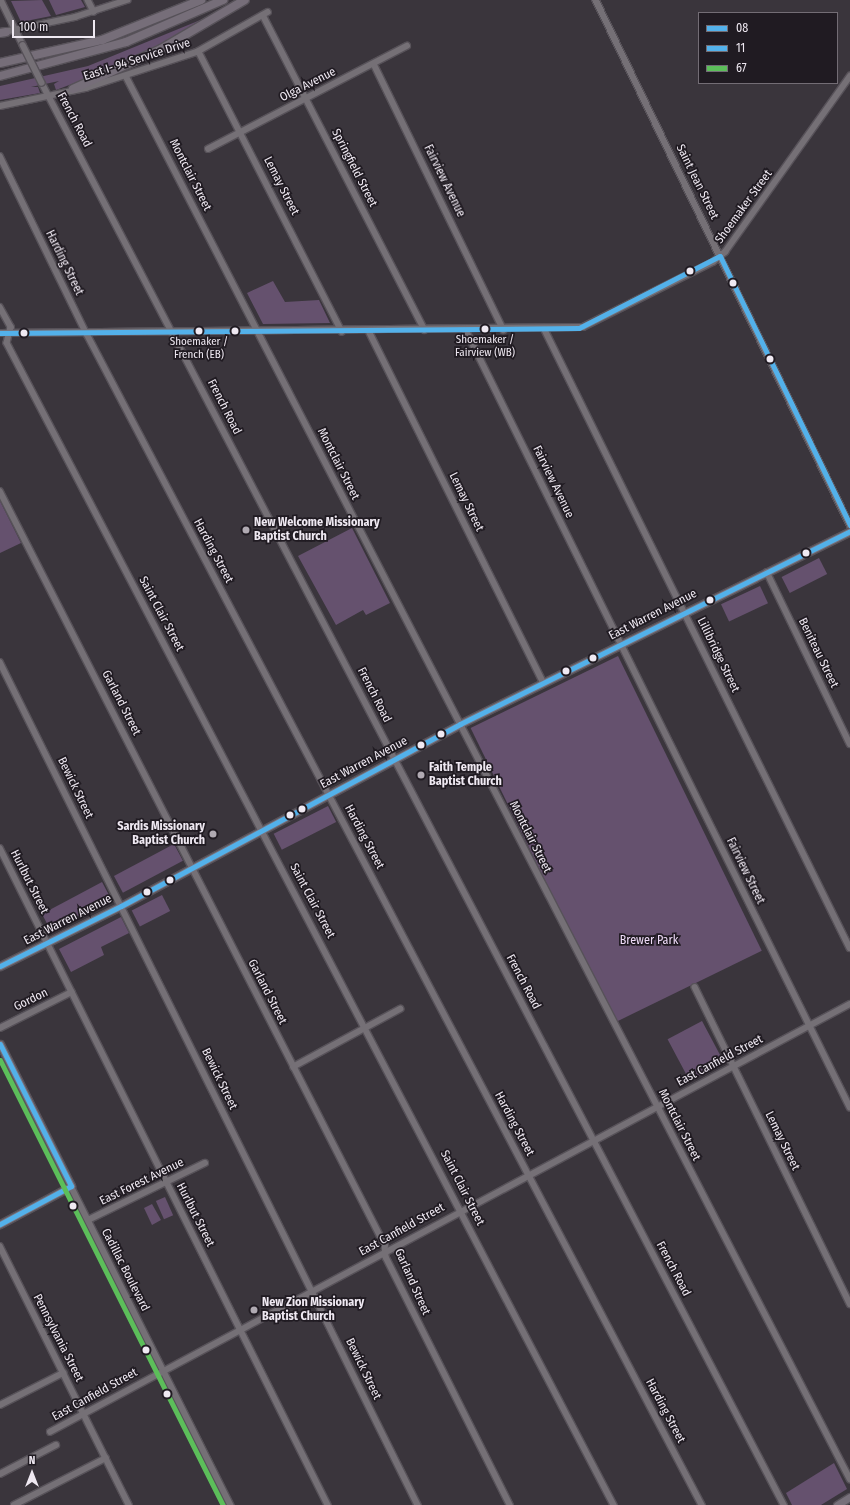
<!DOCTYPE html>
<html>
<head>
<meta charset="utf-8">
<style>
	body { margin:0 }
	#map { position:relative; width:850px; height:1505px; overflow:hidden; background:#3a353c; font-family:"Fira Sans Condensed",sans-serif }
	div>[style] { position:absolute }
	.green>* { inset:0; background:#65516e; transform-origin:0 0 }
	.roads { filter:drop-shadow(1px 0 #575259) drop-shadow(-1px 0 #575259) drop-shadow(0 1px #575259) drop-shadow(0 -1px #575259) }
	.minor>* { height:5.5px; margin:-2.75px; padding:0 2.75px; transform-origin:2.75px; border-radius:2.75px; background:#757076 }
	.major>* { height:7px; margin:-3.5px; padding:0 3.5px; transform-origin:3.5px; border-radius:3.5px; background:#78717b }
	.highway>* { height:8px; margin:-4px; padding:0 4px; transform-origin:4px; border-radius:4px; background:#766e79 }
	.bridges { filter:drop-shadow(1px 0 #575259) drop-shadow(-1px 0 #575259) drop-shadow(0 1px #575259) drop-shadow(0 -1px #575259) }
	.minor-bridge>* { height:5.5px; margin:-2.75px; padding:0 2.75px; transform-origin:2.75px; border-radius:2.75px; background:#757076 }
	.bus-1>* { height:5px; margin:-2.5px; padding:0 2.5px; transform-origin:2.5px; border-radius:2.5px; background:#53b1ea }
	.bus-2>* { height:5px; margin:-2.5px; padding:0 2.5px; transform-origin:2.5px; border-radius:2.5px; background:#53b1ea }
	.bus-3>* { height:5px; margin:-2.5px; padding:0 2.5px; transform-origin:2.5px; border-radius:2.5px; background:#5cbe5a }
	.dots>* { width:11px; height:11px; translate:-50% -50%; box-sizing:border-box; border:2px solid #201b22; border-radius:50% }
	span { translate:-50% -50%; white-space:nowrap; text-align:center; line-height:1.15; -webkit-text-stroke:3.5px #201b22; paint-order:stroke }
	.bus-label { font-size:11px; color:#efe9f2 }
	.street-label { font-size:12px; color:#efe9f2 }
	.poi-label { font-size:12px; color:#efe9f2; font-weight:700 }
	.left { translate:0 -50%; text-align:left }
	.right { translate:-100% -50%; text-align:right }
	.park-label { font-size:12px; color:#efdbf8 }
	.legend { position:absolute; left:698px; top:12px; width:140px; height:72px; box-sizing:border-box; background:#201b22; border:1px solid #736d75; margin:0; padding:5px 7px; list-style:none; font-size:12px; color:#efe9f2 }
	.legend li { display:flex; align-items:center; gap:8px; height:20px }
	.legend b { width:20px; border:1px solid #736d75 }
	.north { position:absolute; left:12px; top:1453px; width:40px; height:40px; -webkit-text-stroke:3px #201b22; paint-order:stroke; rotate:0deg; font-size:11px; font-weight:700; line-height:16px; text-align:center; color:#efe9f2 }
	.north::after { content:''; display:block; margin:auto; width:14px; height:18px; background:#efe9f2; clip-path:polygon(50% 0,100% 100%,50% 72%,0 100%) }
	.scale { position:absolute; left:12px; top:20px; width:83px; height:18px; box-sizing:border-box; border:2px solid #efe9f2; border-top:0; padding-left:5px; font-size:12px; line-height:14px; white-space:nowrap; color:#efe9f2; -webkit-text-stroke:3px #201b22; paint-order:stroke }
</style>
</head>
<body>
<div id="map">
	<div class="green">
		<div style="clip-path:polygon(42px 0,51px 16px,21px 22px,11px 1px)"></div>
		<div style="clip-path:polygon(49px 0,81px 0,85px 7px,56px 15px)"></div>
		<div style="clip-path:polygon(215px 14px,192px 31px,101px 73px,56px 90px,54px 84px,59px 81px,31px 87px,38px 87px,40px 93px,0 100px,0 86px,88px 66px)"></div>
		<div style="clip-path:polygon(273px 281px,285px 302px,319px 300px,330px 323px,263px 324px,247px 293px)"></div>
		<div style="clip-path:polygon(0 501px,21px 543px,0 553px)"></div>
		<div style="clip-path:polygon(352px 528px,390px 603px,366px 615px,363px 610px,336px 625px,298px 556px)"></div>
		<div style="left:819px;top:558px;width:18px;height:42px;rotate:63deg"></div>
		<div style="left:760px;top:586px;width:19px;height:43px;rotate:65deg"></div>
		<div style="left:618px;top:656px;width:328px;height:164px;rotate:64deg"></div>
		<div style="left:328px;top:806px;width:18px;height:61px;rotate:63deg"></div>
		<div style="left:174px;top:844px;width:19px;height:68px;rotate:62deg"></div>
		<div style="left:102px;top:882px;width:19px;height:68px;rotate:62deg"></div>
		<div style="left:162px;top:895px;width:18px;height:34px;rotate:63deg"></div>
		<div style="clip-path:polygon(121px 917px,129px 933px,101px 947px,104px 955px,71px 972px,59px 949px)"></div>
		<div style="left:702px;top:1021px;width:47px;height:39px;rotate:62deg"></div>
		<div style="left:165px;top:1197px;width:20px;height:10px;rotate:66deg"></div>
		<div style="clip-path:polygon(152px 1204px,161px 1220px,152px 1225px,144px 1208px)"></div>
		<div style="clip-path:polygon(834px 1463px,847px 1489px,821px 1505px,792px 1505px,786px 1493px)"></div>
	</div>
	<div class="roads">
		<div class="minor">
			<div style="left:1px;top:0;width:50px;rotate:63.9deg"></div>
			<div style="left:88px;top:0;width:13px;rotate:63deg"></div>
			<div style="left:596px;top:0;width:583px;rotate:64.18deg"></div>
			<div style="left:263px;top:15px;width:354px;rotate:62.8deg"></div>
			<div style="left:4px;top:32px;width:73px;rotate:-11.9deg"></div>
			<div style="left:75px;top:17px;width:55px;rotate:-18.1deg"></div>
			<div style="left:199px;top:52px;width:314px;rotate:62.9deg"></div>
			<div style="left:374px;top:64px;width:296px;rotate:64deg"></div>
			<div style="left:126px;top:76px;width:1579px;rotate:62.7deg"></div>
			<div style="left:42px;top:83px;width:1604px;rotate:62.44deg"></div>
			<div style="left:0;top:106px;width:88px;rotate:-11.8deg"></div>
			<div style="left:86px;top:88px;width:117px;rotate:-18deg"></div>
			<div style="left:197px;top:52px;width:81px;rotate:-29.4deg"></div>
			<div style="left:208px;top:149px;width:224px;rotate:-27.4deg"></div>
			<div style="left:0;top:156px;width:198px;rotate:64deg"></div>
			<div style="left:87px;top:334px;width:1323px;rotate:62.29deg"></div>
			<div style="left:0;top:307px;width:23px;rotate:61deg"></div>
			<div style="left:11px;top:327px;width:16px;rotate:104deg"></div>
			<div style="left:7px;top:343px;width:1311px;rotate:62.42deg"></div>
			<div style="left:466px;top:330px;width:867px;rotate:63.7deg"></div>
			<div style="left:545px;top:330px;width:689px;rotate:63.73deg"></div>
			<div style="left:369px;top:331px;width:392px;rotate:63.6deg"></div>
			<div style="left:0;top:333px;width:583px;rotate:-0.59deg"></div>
			<div style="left:583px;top:327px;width:145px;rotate:-26.6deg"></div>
			<div style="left:713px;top:262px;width:16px;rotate:-40deg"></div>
			<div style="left:725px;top:252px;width:216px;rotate:-54.6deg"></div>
			<div style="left:0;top:491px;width:847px;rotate:62.95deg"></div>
			<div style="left:385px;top:1245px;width:12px;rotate:85deg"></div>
			<div style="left:386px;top:1257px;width:277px;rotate:63.4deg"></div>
			<div style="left:767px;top:572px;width:191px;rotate:64.2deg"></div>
			<div style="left:0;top:662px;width:941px;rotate:63.63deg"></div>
			<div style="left:0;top:848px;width:734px;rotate:63.47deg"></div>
			<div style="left:695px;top:987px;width:353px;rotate:63.9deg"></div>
			<div style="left:0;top:1028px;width:80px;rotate:-26.6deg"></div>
			<div style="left:293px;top:1067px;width:122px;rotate:-28.5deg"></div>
			<div style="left:71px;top:1186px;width:357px;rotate:63.4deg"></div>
			<div style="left:88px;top:1220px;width:130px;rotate:-26deg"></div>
			<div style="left:0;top:1246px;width:289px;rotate:63.5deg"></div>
			<div style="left:0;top:1405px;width:71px;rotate:-26.9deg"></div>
			<div style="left:50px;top:1432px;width:907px;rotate:-28.15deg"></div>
			<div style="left:0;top:1474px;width:63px;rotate:-27.4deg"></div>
			<div style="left:14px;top:1505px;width:103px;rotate:-27.1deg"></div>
		</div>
		<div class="major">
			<div style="left:0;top:966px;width:135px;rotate:-26.4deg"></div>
			<div style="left:121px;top:906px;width:385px;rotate:-28.2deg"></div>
			<div style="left:460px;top:724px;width:435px;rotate:-26.3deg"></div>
			<div style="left:0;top:1044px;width:159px;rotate:63.4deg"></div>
			<div style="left:71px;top:1186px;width:81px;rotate:151.8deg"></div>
			<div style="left:837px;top:1505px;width:15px;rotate:-32deg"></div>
		</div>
		<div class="highway">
			<div style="left:0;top:33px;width:6px;rotate:-9deg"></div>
			<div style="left:0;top:63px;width:105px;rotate:-12.7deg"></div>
			<div style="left:102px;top:40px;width:107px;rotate:-22deg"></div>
			<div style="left:0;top:76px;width:131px;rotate:-15.1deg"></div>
			<div style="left:126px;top:42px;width:106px;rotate:-23.4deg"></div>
			<div style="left:73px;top:89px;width:97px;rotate:-24.4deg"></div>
			<div style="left:161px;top:49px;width:97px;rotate:-30.3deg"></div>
		</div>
	</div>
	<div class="bridges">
		<div class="minor-bridge">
			<div style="left:23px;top:45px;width:42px;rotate:63.4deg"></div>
		</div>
	</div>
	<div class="bus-1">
		<div style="left:0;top:966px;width:135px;rotate:-26.4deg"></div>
		<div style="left:121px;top:906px;width:385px;rotate:-28.2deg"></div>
		<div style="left:460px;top:724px;width:435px;rotate:-26.3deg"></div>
		<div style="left:0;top:1044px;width:159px;rotate:63.4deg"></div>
		<div style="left:71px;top:1186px;width:81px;rotate:151.8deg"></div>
	</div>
	<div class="bus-2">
		<div style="left:720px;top:256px;width:299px;rotate:64.2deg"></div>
		<div style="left:0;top:333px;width:579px;rotate:-0.49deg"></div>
		<div style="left:579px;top:328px;width:158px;rotate:-27.1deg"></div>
	</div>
	<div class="bus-3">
		<div style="left:0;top:1060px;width:498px;rotate:63.4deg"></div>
	</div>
	<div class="dots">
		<div style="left:690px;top:271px;background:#efe9f2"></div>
		<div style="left:733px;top:283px;background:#efe9f2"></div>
		<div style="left:485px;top:329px;background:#efe9f2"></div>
		<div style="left:199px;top:331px;background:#efe9f2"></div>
		<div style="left:235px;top:331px;background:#efe9f2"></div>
		<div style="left:24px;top:333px;background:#efe9f2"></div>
		<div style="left:770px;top:359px;background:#efe9f2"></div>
		<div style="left:246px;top:530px;background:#b0aab2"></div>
		<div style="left:806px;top:553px;background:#efe9f2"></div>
		<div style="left:710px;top:600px;background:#efe9f2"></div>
		<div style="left:593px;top:658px;background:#efe9f2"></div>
		<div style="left:566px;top:671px;background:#efe9f2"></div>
		<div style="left:441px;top:734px;background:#efe9f2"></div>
		<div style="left:421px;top:745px;background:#efe9f2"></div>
		<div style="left:421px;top:775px;background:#b0aab2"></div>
		<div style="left:302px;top:809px;background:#efe9f2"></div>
		<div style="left:290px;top:815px;background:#efe9f2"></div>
		<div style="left:213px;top:834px;background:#b0aab2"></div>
		<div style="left:170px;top:880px;background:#efe9f2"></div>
		<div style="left:147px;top:892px;background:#efe9f2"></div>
		<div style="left:73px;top:1206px;background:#efe9f2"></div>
		<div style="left:254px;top:1310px;background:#b0aab2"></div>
		<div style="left:146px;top:1350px;background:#efe9f2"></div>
		<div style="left:167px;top:1394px;background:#efe9f2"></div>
	</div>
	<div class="bus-label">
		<span style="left:485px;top:347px">Shoemaker /<br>Fairview (WB)</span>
		<span style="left:199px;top:349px">Shoemaker /<br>French (EB)</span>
	</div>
	<div class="street-label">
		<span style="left:137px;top:60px;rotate:-18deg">East I- 94 Service Drive</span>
		<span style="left:308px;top:85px;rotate:-27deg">Olga Avenue</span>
		<span style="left:74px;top:120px;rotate:62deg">French Road</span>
		<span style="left:354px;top:168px;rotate:63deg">Springfield Street</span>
		<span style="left:190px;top:175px;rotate:63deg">Montclair Street</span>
		<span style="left:444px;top:181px;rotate:64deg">Fairview Avenue</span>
		<span style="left:697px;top:182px;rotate:64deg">Saint Jean Street</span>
		<span style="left:281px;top:186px;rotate:63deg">Lemay Street</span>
		<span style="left:744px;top:207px;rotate:-54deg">Shoemaker Street</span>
		<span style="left:64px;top:263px;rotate:64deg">Harding Street</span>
		<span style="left:224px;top:407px;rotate:63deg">French Road</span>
		<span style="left:338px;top:464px;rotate:63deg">Montclair Street</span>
		<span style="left:553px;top:482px;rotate:64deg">Fairview Avenue</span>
		<span style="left:466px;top:502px;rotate:64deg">Lemay Street</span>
		<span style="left:213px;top:551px;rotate:62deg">Harding Street</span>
		<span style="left:161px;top:614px;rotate:62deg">Saint Clair Street</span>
		<span style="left:653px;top:615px;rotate:-27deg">East Warren Avenue</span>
		<span style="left:818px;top:653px;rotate:64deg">Beniteau Street</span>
		<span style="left:718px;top:655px;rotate:64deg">Lillibridge Street</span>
		<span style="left:374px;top:695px;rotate:63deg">French Road</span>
		<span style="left:121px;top:703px;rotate:63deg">Garland Street</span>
		<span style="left:364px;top:763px;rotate:-28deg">East Warren Avenue</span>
		<span style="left:75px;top:788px;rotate:64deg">Bewick Street</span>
		<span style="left:364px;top:837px;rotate:62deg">Harding Street</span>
		<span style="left:530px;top:837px;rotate:63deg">Montclair Street</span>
		<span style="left:745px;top:871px;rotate:64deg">Fairview Street</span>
		<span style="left:29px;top:882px;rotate:63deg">Hurlbut Street</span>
		<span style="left:312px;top:901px;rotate:62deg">Saint Clair Street</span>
		<span style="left:68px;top:920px;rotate:-27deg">East Warren Avenue</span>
		<span style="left:523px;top:982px;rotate:62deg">French Road</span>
		<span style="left:267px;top:992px;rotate:63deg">Garland Street</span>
		<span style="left:31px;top:1000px;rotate:-26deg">Gordon</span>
		<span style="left:720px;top:1061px;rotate:-28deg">East Canfield Street</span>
		<span style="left:219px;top:1079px;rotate:64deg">Bewick Street</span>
		<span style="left:514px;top:1124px;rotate:62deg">Harding Street</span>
		<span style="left:679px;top:1125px;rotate:63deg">Montclair Street</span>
		<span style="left:782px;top:1141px;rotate:64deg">Lemay Street</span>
		<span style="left:142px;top:1182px;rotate:-26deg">East Forest Avenue</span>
		<span style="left:462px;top:1188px;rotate:63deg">Saint Clair Street</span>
		<span style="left:195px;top:1215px;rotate:63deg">Hurlbut Street</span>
		<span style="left:402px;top:1230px;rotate:-29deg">East Canfield Street</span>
		<span style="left:673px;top:1269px;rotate:62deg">French Road</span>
		<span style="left:125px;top:1270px;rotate:63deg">Cadillac Boulevard</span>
		<span style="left:412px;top:1282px;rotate:66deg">Garland Street</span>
		<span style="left:58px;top:1338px;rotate:63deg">Pennsylvania Street</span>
		<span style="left:363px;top:1369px;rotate:64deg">Bewick Street</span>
		<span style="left:95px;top:1395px;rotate:-29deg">East Canfield Street</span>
		<span style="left:665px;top:1411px;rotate:62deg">Harding Street</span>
	</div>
	<div class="poi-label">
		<span class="left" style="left:254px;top:530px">New Welcome Missionary<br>Baptist Church</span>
		<span class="left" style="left:429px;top:775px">Faith Temple<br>Baptist Church</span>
		<span class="right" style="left:205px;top:834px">Sardis Missionary<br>Baptist Church</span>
		<span class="left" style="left:262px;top:1310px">New Zion Missionary<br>Baptist Church</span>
	</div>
	<div class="park-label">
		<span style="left:649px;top:941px">Brewer Park</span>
	</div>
	<ul class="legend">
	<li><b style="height:5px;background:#53b1ea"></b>08</li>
	<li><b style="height:5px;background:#53b1ea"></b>11</li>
	<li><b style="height:5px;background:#5cbe5a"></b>67</li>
	</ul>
	<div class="north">N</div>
	<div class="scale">100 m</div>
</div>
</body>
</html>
